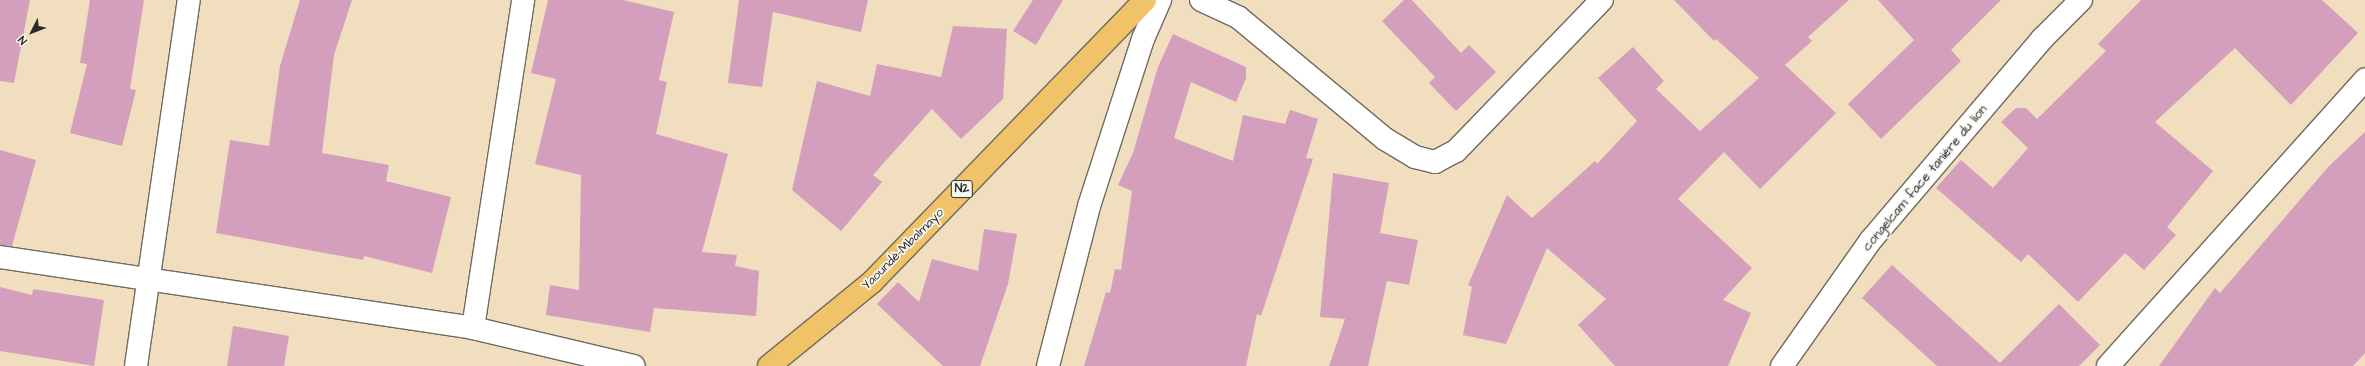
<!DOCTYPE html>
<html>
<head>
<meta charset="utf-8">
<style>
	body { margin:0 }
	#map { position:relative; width:2365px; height:366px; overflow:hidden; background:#f1debf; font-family:"Architects Daughter",sans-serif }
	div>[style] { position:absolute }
	.building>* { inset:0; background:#d39fbc }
	.roads { filter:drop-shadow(1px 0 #706a5f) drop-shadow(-1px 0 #706a5f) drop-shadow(0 1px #706a5f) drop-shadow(0 -1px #706a5f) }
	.minor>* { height:22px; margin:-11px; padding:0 11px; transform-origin:11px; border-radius:11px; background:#fff }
	.tertiary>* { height:22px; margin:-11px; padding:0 11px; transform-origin:11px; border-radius:11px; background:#fff }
	.trunk>* { height:22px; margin:-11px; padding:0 11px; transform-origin:11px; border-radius:11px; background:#f1c369 }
	span { translate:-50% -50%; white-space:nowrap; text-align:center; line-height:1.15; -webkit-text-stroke:3.5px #f6f6f2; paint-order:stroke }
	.shield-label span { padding:1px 3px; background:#f6f6f2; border:1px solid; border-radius:3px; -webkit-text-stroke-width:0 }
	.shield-label { font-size:12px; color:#2b2b2b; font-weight:700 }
	.street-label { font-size:13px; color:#2b2b2b }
	.north { position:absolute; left:12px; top:12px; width:40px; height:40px; -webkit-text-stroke:3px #f6f6f2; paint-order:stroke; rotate:228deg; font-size:11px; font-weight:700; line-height:16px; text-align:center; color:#2b2b2b }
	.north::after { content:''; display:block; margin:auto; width:14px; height:18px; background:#2b2b2b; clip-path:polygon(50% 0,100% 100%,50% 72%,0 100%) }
</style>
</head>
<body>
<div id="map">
	<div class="building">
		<div style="clip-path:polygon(0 0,30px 0,14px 83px,0 81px)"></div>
		<div style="clip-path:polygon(90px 0,144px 0,130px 89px,136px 90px,122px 146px,70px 133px,87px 64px,80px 63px)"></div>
		<div style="clip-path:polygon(300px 0,352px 0,334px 55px,322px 153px,389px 165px,386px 181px,451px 197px,432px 273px,364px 256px,363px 260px,216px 233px,230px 140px,269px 146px,280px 66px)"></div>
		<div style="clip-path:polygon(548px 0,623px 0,674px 12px,659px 80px,667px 82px,656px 134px,728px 154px,702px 252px,737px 255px,735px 266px,759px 271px,756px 316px,654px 308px,650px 332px,546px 315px,550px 285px,579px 290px,581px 175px,535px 164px,556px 79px,531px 73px)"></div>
		<div style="clip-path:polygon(739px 0,868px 0,861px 32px,773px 12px,762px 87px,728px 83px)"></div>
		<div style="clip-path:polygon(1033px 0,1063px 0,1036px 45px,1013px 31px)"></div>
		<div style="clip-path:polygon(1404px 0,1412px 0,1461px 53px,1469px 45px,1496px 72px,1456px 111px,1429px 83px,1435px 77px,1382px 21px)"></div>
		<div style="clip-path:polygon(1674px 0,1849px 0,1808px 37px,1812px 41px,1785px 65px,1836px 113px,1760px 189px,1724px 152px,1678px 199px,1752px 268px,1723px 300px,1751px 313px,1728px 366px,1615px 366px,1578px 325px,1606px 299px,1547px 248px,1506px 344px,1463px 335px,1472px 287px,1468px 285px,1507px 195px,1532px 218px,1595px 161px,1597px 164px,1637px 121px,1598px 78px,1633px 47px,1664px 81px,1656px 89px,1700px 131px,1759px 78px,1716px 39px,1714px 41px)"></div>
		<div style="clip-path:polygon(1878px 0,2001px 0,1951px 50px,1961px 61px,1881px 139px,1848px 104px,1914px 40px)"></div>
		<div style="clip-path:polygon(2141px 0,2322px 0,2358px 33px,2291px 105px,2235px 48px,2155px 122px,2213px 171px,2167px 227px,2176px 235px,2144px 270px,2125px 253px,2078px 302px,2028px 254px,2021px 262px,1936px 188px,1961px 160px,1993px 188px,2028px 148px,2001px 122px,2016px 108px,2026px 108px,2037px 119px,2106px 51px,2098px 44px)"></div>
		<div style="clip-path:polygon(953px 26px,1007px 29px,1003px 99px,961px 139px,932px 109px,873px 175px,882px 182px,841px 231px,792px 190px,817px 81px,870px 96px,877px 64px,941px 77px)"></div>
		<div style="clip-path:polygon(1173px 34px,1246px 67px,1246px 78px,1236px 102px,1191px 82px,1174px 138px,1233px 161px,1243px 115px,1285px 124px,1290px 110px,1318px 119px,1306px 158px,1313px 159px,1261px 316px,1257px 314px,1246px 366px,1084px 366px,1106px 292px,1110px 293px,1115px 269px,1121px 270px,1132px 191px,1118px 185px,1133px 153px,1158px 67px)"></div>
		<div style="clip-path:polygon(2365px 132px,2365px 353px,2353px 366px,2159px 366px,2215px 288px,2220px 293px,2329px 166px)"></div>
		<div style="clip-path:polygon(0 150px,36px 160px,12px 246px,0 245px)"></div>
		<div style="clip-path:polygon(1333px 173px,1389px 183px,1380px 233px,1418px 240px,1409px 285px,1387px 281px,1368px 366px,1329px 366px,1345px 319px,1320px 317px)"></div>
		<div style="clip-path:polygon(984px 229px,1017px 234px,1008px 284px,980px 366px,943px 366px,877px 304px,898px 282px,919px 302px,932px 259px,978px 271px)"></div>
		<div style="clip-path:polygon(1892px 265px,2000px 363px,2059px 304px,2100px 345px,2079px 366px,1937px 366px,1862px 298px)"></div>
		<div style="clip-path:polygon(0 287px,32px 295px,33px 289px,104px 300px,94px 366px,0 351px)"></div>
		<div style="clip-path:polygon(233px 326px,289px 336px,284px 366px,227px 366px)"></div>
	</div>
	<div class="roads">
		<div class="minor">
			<div style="left:1201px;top:0;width:41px;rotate:24.7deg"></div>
			<div style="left:1238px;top:17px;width:191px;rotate:39.7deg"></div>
			<div style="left:1385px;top:139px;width:35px;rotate:31deg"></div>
			<div style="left:1415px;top:157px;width:21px;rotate:14deg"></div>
			<div style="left:1435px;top:162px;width:24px;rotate:-28deg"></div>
			<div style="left:1456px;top:151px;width:210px;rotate:-46deg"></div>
			<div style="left:0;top:257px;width:478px;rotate:8.5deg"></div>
			<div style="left:473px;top:328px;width:165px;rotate:13.3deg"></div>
			<div style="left:473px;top:328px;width:332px;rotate:-81.3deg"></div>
			<div style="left:136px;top:366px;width:370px;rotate:-81.8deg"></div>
			<div style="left:1782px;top:366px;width:154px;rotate:-54.8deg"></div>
			<div style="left:1871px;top:240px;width:264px;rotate:-49.6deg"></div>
			<div style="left:2042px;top:39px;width:55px;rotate:-45deg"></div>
			<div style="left:2108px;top:366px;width:385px;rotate:-48.1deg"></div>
		</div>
		<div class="tertiary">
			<div style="left:1048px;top:366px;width:165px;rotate:-75.6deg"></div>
			<div style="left:1089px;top:206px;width:176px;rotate:-72.1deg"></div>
			<div style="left:1143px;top:39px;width:43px;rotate:-66.4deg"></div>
		</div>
		<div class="trunk">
			<div style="left:769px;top:366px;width:133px;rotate:-39.2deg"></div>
			<div style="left:872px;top:282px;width:392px;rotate:-45.9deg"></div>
		</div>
	</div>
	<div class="shield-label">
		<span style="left:962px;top:189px">N2</span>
	</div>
	<div class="street-label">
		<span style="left:1925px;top:178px;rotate:-50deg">congelcam face tanière du lion</span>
		<span style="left:903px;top:249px;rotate:-45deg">Yaoundé-Mbalmayo</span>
	</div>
	<div class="north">N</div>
</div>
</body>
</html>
